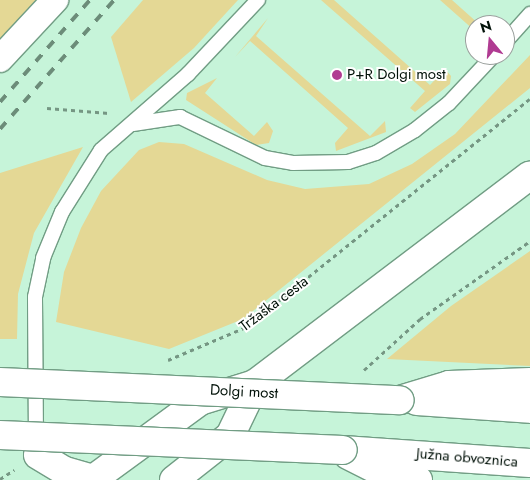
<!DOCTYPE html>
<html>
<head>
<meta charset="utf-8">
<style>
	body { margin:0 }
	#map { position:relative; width:530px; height:480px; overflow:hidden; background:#c6f4d9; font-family:Jost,sans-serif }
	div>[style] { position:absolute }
	.green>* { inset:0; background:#e4d895 }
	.path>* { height:3px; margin-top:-1.5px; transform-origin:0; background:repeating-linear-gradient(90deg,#759683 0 4px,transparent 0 8px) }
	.roads { filter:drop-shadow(1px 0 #719d84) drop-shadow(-1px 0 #719d84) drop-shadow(0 1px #719d84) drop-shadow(0 -1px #719d84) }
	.service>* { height:14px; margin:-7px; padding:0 7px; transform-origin:7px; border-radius:7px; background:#fff }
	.minor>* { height:26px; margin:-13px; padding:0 13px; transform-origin:13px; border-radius:13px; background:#fff }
	.secondary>* { height:28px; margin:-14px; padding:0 14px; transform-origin:14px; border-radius:14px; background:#fff }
	.motorway>* { height:28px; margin:-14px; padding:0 14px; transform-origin:14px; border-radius:14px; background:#fff }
	.rail>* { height:4px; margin-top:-2px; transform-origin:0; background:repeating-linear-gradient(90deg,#6c8c79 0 9px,transparent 0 18px) }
	.bridges { filter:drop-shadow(1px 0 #719d84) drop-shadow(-1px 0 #719d84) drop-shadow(0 1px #719d84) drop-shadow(0 -1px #719d84) }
	.motorway-bridge>* { height:28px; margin:-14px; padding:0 14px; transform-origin:14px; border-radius:14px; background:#fff }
	.dots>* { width:14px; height:14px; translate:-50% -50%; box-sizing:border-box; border:2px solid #fff; border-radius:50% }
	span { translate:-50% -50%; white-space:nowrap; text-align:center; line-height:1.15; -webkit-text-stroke:4px #fff; paint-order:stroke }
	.poi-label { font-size:15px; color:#021209 }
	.left { translate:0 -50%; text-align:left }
	.street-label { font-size:15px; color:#021209 }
	.north { position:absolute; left:465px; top:15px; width:50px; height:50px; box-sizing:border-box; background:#fff; border:1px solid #9aa09d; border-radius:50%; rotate:343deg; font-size:14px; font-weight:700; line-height:20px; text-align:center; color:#021209 }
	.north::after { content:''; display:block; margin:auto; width:18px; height:22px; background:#b03b92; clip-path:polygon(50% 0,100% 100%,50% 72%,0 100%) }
</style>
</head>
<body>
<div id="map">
	<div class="green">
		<div style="clip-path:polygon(0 0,39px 0,0 47px)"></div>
		<div style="clip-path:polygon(143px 0,238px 0,194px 48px,131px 102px,111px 37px)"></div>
		<div style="clip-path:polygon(321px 0,334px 0,430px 85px,445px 69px,451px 76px,450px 84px,415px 112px,410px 108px,425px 91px)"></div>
		<div style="clip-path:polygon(440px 0,452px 0,480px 25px,475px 25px,475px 31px)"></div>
		<div style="clip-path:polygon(268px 18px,256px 36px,370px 136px,385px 121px,386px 132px,336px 151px,335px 143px,348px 128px,250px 41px,235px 57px)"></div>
		<div style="clip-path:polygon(530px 55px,530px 88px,243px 319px,169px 349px,56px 322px,64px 272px,81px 228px,101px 191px,139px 150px,159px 142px,184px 144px,267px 180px,305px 189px,369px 184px,412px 164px,455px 134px)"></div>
		<div style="clip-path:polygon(217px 78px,205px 93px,254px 136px,267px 122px,273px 131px,269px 143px,256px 145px,186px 100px,187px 93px)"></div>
		<div style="clip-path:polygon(83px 147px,34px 233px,18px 294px,17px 339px,0 339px,0 173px)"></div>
		<div style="clip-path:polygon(530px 251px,530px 366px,387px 359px,451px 306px)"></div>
	</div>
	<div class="path">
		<div style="left:47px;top:108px;width:62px;rotate:4.6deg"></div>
		<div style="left:168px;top:360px;width:85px;rotate:-22.9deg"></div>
		<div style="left:246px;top:327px;width:364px;rotate:-38.8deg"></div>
		<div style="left:364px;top:370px;width:76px;rotate:-42.3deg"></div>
		<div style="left:420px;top:319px;width:135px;rotate:-35.3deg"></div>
		<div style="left:0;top:479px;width:17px;rotate:-33deg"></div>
	</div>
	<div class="roads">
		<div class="service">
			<div style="left:505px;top:42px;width:38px;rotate:-48deg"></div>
			<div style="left:133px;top:124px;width:48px;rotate:-8.5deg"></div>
			<div style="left:180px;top:117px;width:94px;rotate:25.8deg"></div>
			<div style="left:265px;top:158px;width:28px;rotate:10deg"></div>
			<div style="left:293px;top:163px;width:55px;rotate:-1deg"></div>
			<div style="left:348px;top:162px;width:29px;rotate:-18deg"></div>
			<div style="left:376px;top:153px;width:45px;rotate:-30.5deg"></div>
			<div style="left:415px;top:130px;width:43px;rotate:-38.5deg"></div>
			<div style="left:449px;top:103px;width:66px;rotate:-46.8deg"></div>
			<div style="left:36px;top:441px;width:144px;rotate:-90.4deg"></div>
			<div style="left:35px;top:297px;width:40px;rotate:-78deg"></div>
			<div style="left:43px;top:258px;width:50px;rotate:-67.6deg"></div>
			<div style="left:62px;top:212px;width:73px;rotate:-57.8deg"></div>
			<div style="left:101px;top:150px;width:116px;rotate:-41.1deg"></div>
			<div style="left:188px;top:74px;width:102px;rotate:-46.6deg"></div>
		</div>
		<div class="minor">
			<div style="left:0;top:59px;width:81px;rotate:-47deg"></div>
		</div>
		<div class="secondary">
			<div style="left:38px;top:455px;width:31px;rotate:31deg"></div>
			<div style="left:65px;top:471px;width:29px;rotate:16deg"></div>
			<div style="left:92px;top:480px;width:134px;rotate:-36.2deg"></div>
			<div style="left:200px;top:401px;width:58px;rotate:-17.2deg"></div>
			<div style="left:255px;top:384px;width:345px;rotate:-37.2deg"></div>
			<div style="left:174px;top:480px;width:71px;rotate:-38.2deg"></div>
			<div style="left:230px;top:436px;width:58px;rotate:-64.3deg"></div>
		</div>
		<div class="motorway">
			<div style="left:400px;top:400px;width:51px;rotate:-17deg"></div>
			<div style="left:449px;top:385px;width:81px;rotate:-2.1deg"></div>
			<div style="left:417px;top:401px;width:113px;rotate:4deg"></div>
			<div style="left:343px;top:450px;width:187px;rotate:4deg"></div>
			<div style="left:348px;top:455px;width:35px;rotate:27deg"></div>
			<div style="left:379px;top:471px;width:40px;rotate:13deg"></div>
		</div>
	</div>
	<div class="rail">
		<div style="left:0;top:102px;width:136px;rotate:-48.6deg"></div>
		<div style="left:0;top:129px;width:172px;rotate:-48.5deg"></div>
	</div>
	<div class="bridges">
		<div class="motorway-bridge">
			<div style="left:0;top:382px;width:400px;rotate:2.6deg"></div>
			<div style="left:0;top:435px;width:343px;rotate:2.5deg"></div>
		</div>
	</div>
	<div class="dots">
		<div style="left:337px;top:75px;background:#b03b92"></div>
	</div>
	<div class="poi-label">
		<span class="left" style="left:347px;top:75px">P+R Dolgi most</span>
	</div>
	<div class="street-label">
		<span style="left:274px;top:304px;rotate:-37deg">Tržaška cesta</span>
		<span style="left:244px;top:392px;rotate:3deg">Dolgi most</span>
		<span style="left:467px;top:458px;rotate:5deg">Južna obvoznica</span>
	</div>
	<div class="north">N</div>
</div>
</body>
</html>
